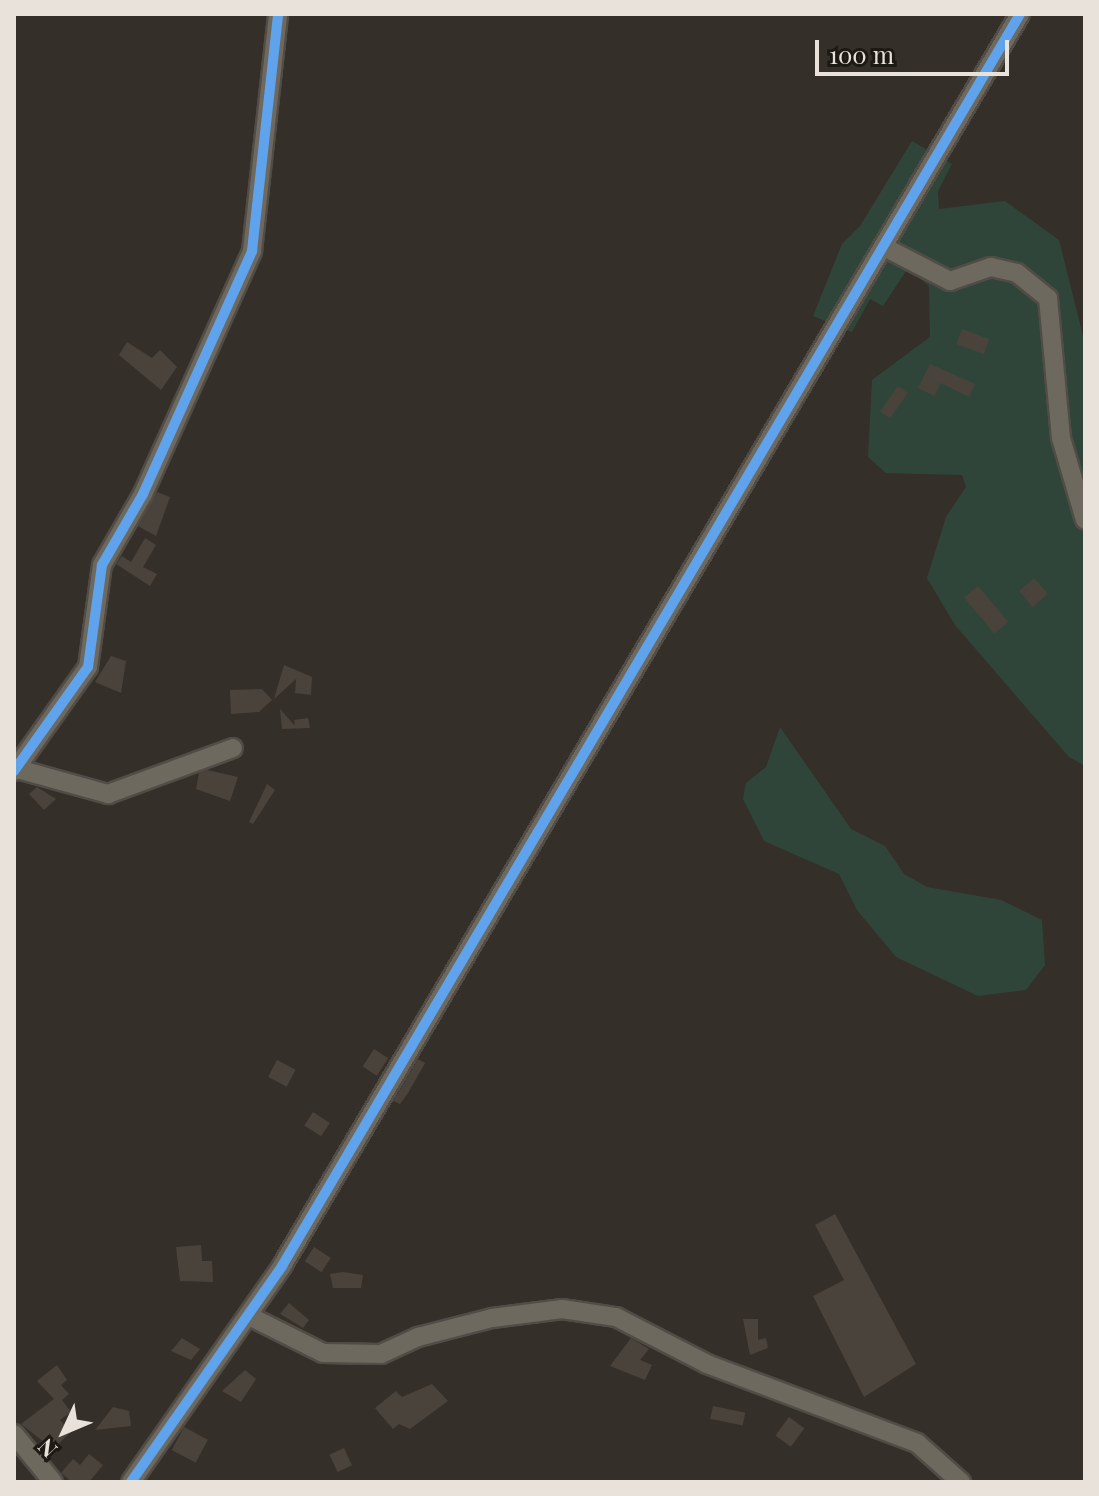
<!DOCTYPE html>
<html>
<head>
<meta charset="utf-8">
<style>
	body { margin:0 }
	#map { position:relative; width:1099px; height:1496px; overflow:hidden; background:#352f29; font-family:"Playfair Display",serif }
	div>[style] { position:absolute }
	.green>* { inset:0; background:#304539 }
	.building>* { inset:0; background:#4a433b; transform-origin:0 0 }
	.roads { filter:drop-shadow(2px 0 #514c46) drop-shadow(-2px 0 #514c46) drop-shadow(0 2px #514c46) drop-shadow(0 -2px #514c46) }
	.minor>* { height:18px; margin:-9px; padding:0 9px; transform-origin:9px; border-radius:9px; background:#6e695f }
	.cycleway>* { height:10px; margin:-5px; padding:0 5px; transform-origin:5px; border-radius:5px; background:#60a3ed }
	span { translate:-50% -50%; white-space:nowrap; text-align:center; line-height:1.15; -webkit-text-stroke:6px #1d1913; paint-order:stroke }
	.frame { position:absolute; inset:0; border:16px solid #e9e2db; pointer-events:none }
	.north { position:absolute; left:24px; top:1392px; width:80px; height:80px; -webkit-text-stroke:6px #1d1913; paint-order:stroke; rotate:226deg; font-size:22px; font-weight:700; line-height:32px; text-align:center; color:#e9e2db }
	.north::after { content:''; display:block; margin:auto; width:28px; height:36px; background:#e9e2db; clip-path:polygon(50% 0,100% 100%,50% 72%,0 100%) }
	.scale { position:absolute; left:815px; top:40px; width:194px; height:36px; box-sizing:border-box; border:4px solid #e9e2db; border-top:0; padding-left:10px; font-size:24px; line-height:28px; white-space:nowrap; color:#e9e2db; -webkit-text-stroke:6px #1d1913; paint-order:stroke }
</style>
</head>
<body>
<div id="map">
	<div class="green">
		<div style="clip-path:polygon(912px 141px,952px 164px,938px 191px,939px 209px,1005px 201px,1059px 240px,1085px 344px,1085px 766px,1069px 757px,955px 625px,927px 578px,946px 517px,966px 487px,962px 475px,886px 473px,868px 457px,872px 380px,930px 337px,929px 286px,908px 268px,883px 306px,870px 299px,852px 332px,813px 316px,842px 244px,860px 226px)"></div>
		<div style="clip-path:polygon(780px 727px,851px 829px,885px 846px,904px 874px,927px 887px,1001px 900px,1042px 920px,1045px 965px,1026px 990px,978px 996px,896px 957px,857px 910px,839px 874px,764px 841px,743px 799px,746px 783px,766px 767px)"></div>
	</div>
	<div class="building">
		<div style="left:962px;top:329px;width:29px;height:16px;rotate:20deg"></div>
		<div style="clip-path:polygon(127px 342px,152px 358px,160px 350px,177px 367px,161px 390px,119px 355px)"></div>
		<div style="clip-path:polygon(930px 364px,975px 384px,969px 397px,941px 383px,934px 396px,918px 388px)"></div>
		<div style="left:898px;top:386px;width:12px;height:31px;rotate:35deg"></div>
		<div style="clip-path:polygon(157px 492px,170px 497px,156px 536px,138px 526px)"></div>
		<div style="clip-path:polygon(145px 538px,156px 545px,143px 567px,157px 574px,150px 586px,116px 564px,122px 556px,131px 562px)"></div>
		<div style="left:1034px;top:578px;width:21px;height:20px;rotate:49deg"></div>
		<div style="left:978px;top:586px;width:47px;height:18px;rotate:50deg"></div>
		<div style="clip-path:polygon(111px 656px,126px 661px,121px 693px,95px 682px)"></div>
		<div style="clip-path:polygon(284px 665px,312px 677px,311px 695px,295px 693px,296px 679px,274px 699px)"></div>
		<div style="clip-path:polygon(262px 689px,272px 700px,259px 712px,231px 714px,230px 690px)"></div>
		<div style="clip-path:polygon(280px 709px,295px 726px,294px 720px,308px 718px,310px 728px,282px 729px)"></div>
		<div style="clip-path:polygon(207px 770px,238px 777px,230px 801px,196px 789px,199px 773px)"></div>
		<div style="clip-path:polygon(267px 784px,275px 790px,253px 824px,249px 822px)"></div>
		<div style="clip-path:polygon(37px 787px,56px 799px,44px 810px,29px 794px)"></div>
		<div style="left:374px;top:1049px;width:17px;height:21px;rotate:33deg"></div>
		<div style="clip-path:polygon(418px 1059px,425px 1063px,408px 1093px,400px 1104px,393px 1101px)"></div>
		<div style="left:277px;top:1060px;width:21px;height:19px;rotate:28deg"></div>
		<div style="left:313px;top:1112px;width:20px;height:16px;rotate:33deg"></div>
		<div style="clip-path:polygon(835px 1214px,916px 1364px,864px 1397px,813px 1296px,844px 1280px,815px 1225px)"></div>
		<div style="clip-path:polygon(201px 1245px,202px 1261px,212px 1261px,213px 1282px,180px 1281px,176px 1247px)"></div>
		<div style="left:314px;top:1247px;width:20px;height:17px;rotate:33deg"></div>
		<div style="clip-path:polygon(343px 1272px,363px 1275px,361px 1288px,333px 1288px,330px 1274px)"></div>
		<div style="clip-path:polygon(289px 1303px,309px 1320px,303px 1328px,280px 1314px)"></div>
		<div style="clip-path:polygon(743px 1319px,758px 1319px,758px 1340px,766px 1338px,768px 1348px,750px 1355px)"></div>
		<div style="clip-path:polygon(182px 1338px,200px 1349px,191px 1360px,171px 1351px)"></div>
		<div style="clip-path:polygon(631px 1338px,649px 1349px,640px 1360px,652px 1365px,645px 1380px,610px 1366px)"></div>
		<div style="clip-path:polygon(57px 1365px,67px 1380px,61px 1385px,69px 1394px,62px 1400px,71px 1412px,60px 1420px,71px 1432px,53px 1449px,21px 1424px,54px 1399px,37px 1381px)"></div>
		<div style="clip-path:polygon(245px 1370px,256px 1379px,241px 1402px,222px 1391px)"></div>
		<div style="clip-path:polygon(432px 1384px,448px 1401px,410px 1429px,399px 1424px,393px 1429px,375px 1408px,396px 1391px,402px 1397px)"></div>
		<div style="left:713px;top:1406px;width:33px;height:13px;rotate:12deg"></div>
		<div style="clip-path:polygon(113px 1407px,129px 1411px,131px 1426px,95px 1430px)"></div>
		<div style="left:789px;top:1417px;width:19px;height:23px;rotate:36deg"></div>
		<div style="left:184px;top:1427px;width:27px;height:26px;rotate:28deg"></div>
		<div style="left:344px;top:1448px;width:19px;height:16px;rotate:65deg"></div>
		<div style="clip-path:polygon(89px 1454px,103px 1465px,89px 1482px,72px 1482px,61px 1473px,73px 1459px,80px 1465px)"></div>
	</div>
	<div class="roads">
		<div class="minor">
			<div style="left:886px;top:248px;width:72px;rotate:27.3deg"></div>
			<div style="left:950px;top:281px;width:43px;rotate:-18.9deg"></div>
			<div style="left:991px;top:267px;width:27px;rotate:13deg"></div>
			<div style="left:1017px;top:273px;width:40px;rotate:39deg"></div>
			<div style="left:1048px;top:298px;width:141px;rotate:84.7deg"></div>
			<div style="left:1061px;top:438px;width:85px;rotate:73.7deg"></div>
			<div style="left:14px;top:768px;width:98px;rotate:15.5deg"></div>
			<div style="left:108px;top:794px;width:133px;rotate:-20.2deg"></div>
			<div style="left:14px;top:771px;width:128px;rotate:-54.6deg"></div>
			<div style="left:88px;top:667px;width:103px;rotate:-82.2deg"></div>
			<div style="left:102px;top:565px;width:82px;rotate:-60deg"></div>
			<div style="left:143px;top:494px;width:266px;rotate:-65.8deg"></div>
			<div style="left:252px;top:251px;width:238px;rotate:-83.7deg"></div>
			<div style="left:251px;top:1317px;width:80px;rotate:26.6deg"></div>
			<div style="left:323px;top:1353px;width:58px;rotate:1deg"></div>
			<div style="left:381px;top:1354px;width:41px;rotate:-24.7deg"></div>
			<div style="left:418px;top:1337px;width:76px;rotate:-14.4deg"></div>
			<div style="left:492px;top:1318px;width:71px;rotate:-7.3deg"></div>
			<div style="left:562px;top:1309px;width:55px;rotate:8.4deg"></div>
			<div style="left:616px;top:1317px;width:102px;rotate:27.3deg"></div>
			<div style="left:707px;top:1364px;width:224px;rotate:20.6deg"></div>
			<div style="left:917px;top:1443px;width:59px;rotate:41.6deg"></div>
			<div style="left:14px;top:1434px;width:62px;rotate:50.9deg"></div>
			<div style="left:131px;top:1482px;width:264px;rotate:-55deg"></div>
			<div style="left:282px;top:1266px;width:1453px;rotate:-59.48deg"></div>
		</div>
	</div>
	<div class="cycleway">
		<div style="left:14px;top:771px;width:128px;rotate:-54.6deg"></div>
		<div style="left:88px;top:667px;width:103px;rotate:-82.2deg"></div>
		<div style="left:102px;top:565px;width:82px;rotate:-60deg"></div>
		<div style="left:143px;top:494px;width:266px;rotate:-65.8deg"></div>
		<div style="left:252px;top:251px;width:238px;rotate:-83.7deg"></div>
		<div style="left:131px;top:1482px;width:264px;rotate:-55deg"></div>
		<div style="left:282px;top:1266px;width:1453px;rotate:-59.48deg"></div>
	</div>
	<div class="frame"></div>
	<div class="north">N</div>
	<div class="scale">100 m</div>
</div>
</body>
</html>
